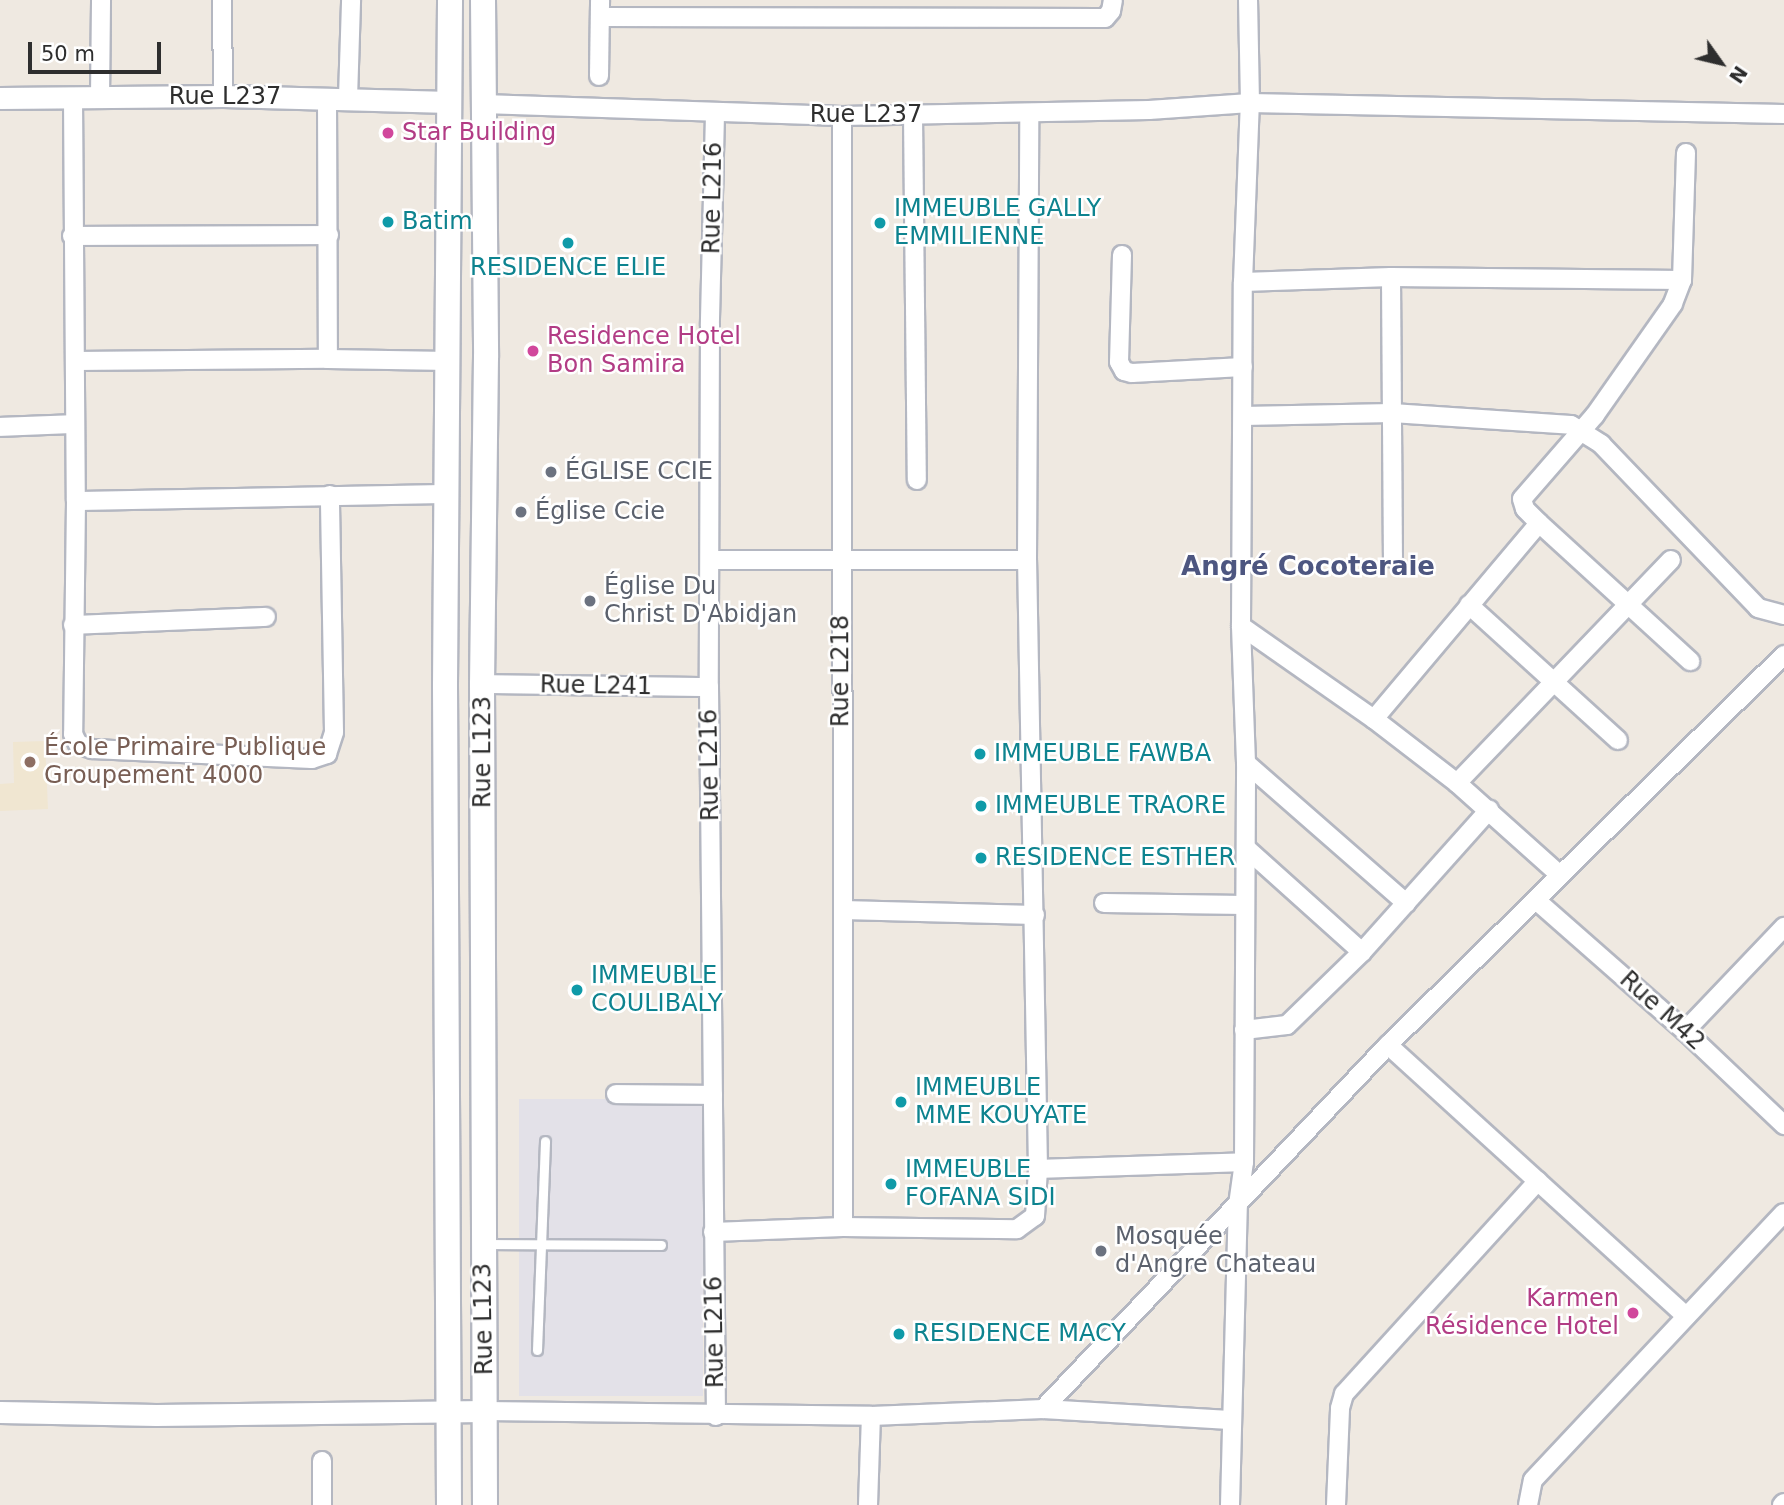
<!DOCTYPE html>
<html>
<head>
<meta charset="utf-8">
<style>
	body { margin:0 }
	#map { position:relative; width:1784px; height:1505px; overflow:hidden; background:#efe9e1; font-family:"DejaVu Sans",sans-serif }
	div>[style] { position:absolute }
	.industrial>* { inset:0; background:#e3e1e8; transform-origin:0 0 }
	.education>* { inset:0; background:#f0e6d1 }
	.roads { filter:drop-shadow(2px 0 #b4b7c1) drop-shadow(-2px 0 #b4b7c1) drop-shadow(0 2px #b4b7c1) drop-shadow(0 -2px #b4b7c1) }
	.service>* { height:9px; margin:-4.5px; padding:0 4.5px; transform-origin:4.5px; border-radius:4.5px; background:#fff }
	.minor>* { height:18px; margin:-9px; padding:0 9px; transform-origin:9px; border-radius:9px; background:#fff }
	.tertiary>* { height:21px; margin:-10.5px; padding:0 10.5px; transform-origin:10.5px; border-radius:10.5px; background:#fff }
	.secondary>* { height:24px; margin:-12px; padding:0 12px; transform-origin:12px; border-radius:12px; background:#fff }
	.dots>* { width:19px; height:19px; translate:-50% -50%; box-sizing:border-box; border:4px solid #fff; border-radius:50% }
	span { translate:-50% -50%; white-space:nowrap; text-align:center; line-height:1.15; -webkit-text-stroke:5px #fff; paint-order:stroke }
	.street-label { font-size:24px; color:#2e2e2e }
	.hotel-label { font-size:24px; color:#b23c85 }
	.left { translate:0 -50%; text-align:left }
	.right { translate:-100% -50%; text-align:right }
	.culture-label { font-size:24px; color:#0d838f }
	.worship-label { font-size:24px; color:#5b616d }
	.education-label { font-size:24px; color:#785e54 }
	.neighbourhood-label { font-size:26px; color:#4d5680; font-weight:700 }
	.north { position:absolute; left:1686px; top:28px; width:70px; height:70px; -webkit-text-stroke:5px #fff; paint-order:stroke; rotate:124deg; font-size:19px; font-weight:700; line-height:28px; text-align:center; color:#2e2e2e }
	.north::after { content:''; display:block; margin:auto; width:24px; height:32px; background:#2e2e2e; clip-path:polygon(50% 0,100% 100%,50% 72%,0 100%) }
	.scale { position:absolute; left:28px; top:42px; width:133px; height:32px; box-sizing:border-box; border:4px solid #2e2e2e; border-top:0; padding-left:9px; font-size:21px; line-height:24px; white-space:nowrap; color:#2e2e2e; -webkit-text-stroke:5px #fff; paint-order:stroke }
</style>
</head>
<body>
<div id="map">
	<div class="industrial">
		<div style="left:703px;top:1099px;width:297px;height:184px;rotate:90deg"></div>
	</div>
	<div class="education">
		<div style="clip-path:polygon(45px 741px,48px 809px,0 811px,0 784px,14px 783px,13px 742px)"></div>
	</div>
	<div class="roads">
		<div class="service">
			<div style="left:485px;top:1244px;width:176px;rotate:0.3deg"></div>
			<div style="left:537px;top:1350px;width:209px;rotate:-87.8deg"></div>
		</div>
		<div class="minor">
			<div style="left:222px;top:0;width:96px;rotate:89.4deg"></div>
			<div style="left:600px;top:17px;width:505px;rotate:0.11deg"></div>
			<div style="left:1105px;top:18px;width:9px;rotate:-49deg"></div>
			<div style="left:1111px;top:11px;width:11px;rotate:-80deg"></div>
			<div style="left:599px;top:76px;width:76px;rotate:-89.2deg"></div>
			<div style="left:73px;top:98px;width:403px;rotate:89.6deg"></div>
			<div style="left:76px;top:501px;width:233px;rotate:90.7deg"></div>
			<div style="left:73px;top:734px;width:11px;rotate:63deg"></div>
			<div style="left:78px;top:744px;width:15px;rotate:20deg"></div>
			<div style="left:92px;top:749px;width:220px;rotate:2.6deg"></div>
			<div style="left:312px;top:759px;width:16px;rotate:-18deg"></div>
			<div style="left:327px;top:754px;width:23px;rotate:-72deg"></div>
			<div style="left:334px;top:732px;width:237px;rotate:-91deg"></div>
			<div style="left:100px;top:98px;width:98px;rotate:-89.4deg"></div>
			<div style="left:327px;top:98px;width:261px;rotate:89.8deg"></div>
			<div style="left:328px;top:359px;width:121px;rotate:0.9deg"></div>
			<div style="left:348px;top:98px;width:98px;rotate:-88.2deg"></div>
			<div style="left:483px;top:104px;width:359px;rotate:1.9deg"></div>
			<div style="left:842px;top:116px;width:307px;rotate:-1.1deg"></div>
			<div style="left:1149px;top:110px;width:101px;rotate:-4deg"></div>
			<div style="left:1250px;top:103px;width:534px;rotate:1.18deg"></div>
			<div style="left:715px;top:114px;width:212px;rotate:91.4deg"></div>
			<div style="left:710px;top:326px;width:361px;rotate:90.2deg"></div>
			<div style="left:709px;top:687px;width:729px;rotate:89.45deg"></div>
			<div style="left:913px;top:115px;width:365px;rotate:89.4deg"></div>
			<div style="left:842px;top:116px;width:1111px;rotate:89.95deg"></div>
			<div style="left:1686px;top:153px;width:127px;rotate:91.8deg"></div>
			<div style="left:1682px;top:280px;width:26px;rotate:111deg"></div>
			<div style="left:1673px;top:304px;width:136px;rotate:125.1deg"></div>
			<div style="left:1595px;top:415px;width:111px;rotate:131deg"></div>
			<div style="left:1522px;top:499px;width:10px;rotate:73deg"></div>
			<div style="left:1525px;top:509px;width:20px;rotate:45deg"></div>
			<div style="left:1539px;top:523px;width:205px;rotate:42.4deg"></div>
			<div style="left:72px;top:236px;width:257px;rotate:-0.2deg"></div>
			<div style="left:1122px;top:255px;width:107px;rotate:91.6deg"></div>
			<div style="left:1119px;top:362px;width:10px;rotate:61deg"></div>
			<div style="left:1124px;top:371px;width:8px;rotate:14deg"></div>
			<div style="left:1132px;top:373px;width:111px;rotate:-3.1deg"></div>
			<div style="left:1391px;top:277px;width:281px;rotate:89.6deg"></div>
			<div style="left:1243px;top:282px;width:148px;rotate:-1.9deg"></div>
			<div style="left:1391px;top:277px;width:291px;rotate:0.6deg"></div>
			<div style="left:75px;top:361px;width:253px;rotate:-0.5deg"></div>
			<div style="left:1243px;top:416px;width:149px;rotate:-1.2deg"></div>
			<div style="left:1392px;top:413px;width:179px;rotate:3.8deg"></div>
			<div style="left:1571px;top:425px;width:36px;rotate:32deg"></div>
			<div style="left:1601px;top:444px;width:227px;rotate:46.2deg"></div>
			<div style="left:1758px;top:608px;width:27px;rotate:15deg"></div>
			<div style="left:0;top:427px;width:75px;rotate:-2.3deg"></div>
			<div style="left:76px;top:501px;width:371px;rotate:-1.1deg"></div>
			<div style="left:710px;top:560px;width:317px"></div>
			<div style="left:1469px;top:605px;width:201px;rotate:42.2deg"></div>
			<div style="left:73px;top:625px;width:193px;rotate:-2.4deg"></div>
			<div style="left:1241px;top:626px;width:162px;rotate:35deg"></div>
			<div style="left:1374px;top:719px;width:105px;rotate:37.6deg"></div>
			<div style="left:1457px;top:783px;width:138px;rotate:41.8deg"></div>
			<div style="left:482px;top:684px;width:227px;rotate:0.8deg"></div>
			<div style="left:1374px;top:719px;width:256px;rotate:-49.9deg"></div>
			<div style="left:1246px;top:763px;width:213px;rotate:41.2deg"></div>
			<div style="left:1457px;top:783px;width:309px;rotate:-46.2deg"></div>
			<div style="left:1246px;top:848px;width:156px;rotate:41.9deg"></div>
			<div style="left:1537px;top:901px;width:197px;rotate:41.3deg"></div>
			<div style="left:1685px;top:1031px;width:137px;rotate:43.5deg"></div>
			<div style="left:1104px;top:903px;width:141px;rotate:0.8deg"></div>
			<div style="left:843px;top:910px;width:192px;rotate:1.5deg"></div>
			<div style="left:1244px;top:1030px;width:43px;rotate:-6.6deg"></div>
			<div style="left:1287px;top:1025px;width:105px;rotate:-44.2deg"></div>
			<div style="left:1362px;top:952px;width:191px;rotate:-48.2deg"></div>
			<div style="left:1685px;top:1031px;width:144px;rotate:-46.4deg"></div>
			<div style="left:1388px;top:1045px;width:403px;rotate:42.3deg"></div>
			<div style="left:616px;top:1094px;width:97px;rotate:0.6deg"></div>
			<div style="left:1038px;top:1169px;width:206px;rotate:-1.9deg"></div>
			<div style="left:713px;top:1232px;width:130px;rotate:-2.2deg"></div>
			<div style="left:843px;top:1227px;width:174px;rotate:0.7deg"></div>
			<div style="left:1017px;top:1229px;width:22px;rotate:-36deg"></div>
			<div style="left:1035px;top:1216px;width:47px;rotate:-86.3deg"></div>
			<div style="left:1038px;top:1169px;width:609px;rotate:-91.03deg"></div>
			<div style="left:1027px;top:560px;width:446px;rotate:-89.7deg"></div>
			<div style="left:1043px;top:1409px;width:187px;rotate:3.4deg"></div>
			<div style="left:485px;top:1411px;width:386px;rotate:0.7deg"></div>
			<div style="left:871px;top:1416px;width:172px;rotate:-2.3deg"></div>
			<div style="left:1043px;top:1409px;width:502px;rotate:-46.54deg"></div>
			<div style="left:1388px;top:1045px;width:556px;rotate:-44.56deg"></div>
			<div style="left:322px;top:1461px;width:44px;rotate:90deg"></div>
			<div style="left:868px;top:1505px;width:89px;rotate:-88.1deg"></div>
			<div style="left:1230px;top:1505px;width:300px;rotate:-88.5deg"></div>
			<div style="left:1238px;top:1205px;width:43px;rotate:-82.1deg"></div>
			<div style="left:1244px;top:1162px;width:399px;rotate:-89.7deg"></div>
			<div style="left:1246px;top:763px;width:137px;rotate:-92.1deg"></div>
			<div style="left:1241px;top:626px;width:344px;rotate:-89.7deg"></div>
			<div style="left:1243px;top:282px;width:179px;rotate:-87.8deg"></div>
			<div style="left:1250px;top:103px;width:103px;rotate:-91.1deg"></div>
			<div style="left:1336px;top:1505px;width:97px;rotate:-87.6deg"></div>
			<div style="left:1340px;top:1408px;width:15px;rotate:-74deg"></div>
			<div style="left:1344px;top:1394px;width:288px;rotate:-47.7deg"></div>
			<div style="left:1528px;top:1505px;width:25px;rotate:-79deg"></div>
			<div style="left:1533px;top:1480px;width:366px;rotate:-46.8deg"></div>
			<div style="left:1782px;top:1505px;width:3px;rotate:-45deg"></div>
		</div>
		<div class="tertiary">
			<div style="left:0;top:98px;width:223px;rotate:-0.5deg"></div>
			<div style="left:223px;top:96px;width:227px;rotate:1.5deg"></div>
			<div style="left:0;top:1412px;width:156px;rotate:1.1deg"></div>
			<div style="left:156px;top:1415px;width:329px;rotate:-0.7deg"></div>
		</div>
		<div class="secondary">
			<div style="left:483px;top:0;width:357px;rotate:89.5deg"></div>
			<div style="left:486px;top:357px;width:327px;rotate:90.7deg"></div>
			<div style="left:482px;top:684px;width:821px;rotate:89.79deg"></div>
			<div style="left:449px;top:1505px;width:820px;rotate:-90.28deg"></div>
			<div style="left:445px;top:685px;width:685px;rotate:-89.58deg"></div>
		</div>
	</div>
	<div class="dots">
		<div style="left:388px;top:133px;background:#d1479c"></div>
		<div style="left:388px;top:222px;background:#0f9aa8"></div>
		<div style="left:880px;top:223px;background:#0f9aa8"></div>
		<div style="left:568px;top:243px;background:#0f9aa8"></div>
		<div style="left:533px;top:351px;background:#d1479c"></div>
		<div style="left:551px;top:472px;background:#6b7280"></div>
		<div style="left:521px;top:512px;background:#6b7280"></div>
		<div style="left:590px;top:601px;background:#6b7280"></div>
		<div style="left:980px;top:754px;background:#0f9aa8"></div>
		<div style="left:30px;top:762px;background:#8d6e63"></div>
		<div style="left:981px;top:806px;background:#0f9aa8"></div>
		<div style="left:981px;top:858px;background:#0f9aa8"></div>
		<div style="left:577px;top:990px;background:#0f9aa8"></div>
		<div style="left:901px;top:1102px;background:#0f9aa8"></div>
		<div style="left:891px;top:1184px;background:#0f9aa8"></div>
		<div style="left:1101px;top:1251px;background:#6b7280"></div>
		<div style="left:1633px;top:1313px;background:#d1479c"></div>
		<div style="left:899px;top:1334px;background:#0f9aa8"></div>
	</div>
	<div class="street-label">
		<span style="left:225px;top:97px">Rue L237</span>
		<span style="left:866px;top:115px">Rue L237</span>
		<span style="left:713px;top:198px;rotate:-89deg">Rue L216</span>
		<span style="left:841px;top:671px;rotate:-90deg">Rue L218</span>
		<span style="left:596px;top:686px;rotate:1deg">Rue L241</span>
		<span style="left:483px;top:752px;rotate:-90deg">Rue L123</span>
		<span style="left:710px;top:765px;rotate:-91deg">Rue L216</span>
		<span style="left:1662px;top:1011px;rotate:42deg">Rue M42</span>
		<span style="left:484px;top:1319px;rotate:-91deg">Rue L123</span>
		<span style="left:715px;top:1332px;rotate:-91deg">Rue L216</span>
	</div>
	<div class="hotel-label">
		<span class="left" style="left:402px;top:133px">Star Building</span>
		<span class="left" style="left:547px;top:351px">Residence Hotel<br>Bon Samira</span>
		<span class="right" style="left:1619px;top:1313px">Karmen<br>Résidence Hotel</span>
	</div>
	<div class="culture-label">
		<span class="left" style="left:894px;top:223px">IMMEUBLE GALLY<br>EMMILIENNE</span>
		<span class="left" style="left:402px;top:222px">Batim</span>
		<span style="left:568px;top:268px">RESIDENCE ELIE</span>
		<span class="left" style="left:994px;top:754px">IMMEUBLE FAWBA</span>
		<span class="left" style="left:995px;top:806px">IMMEUBLE TRAORE</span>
		<span class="left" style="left:995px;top:858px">RESIDENCE ESTHER</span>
		<span class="left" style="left:591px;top:990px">IMMEUBLE<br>COULIBALY</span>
		<span class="left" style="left:915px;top:1102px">IMMEUBLE<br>MME KOUYATE</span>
		<span class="left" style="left:905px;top:1184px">IMMEUBLE<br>FOFANA SIDI</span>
		<span class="left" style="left:913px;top:1334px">RESIDENCE MACY</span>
	</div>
	<div class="worship-label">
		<span class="left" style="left:565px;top:472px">ÉGLISE CCIE</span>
		<span class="left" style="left:535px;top:512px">Église Ccie</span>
		<span class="left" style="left:604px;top:601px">Église Du<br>Christ D'Abidjan</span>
		<span class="left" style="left:1115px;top:1251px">Mosquée<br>d'Angre Chateau</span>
	</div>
	<div class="education-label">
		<span class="left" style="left:44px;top:762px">École Primaire Publique<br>Groupement 4000</span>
	</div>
	<div class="neighbourhood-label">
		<span style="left:1308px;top:567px">Angré Cocoteraie</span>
	</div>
	<div class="north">N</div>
	<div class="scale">50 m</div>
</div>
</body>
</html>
